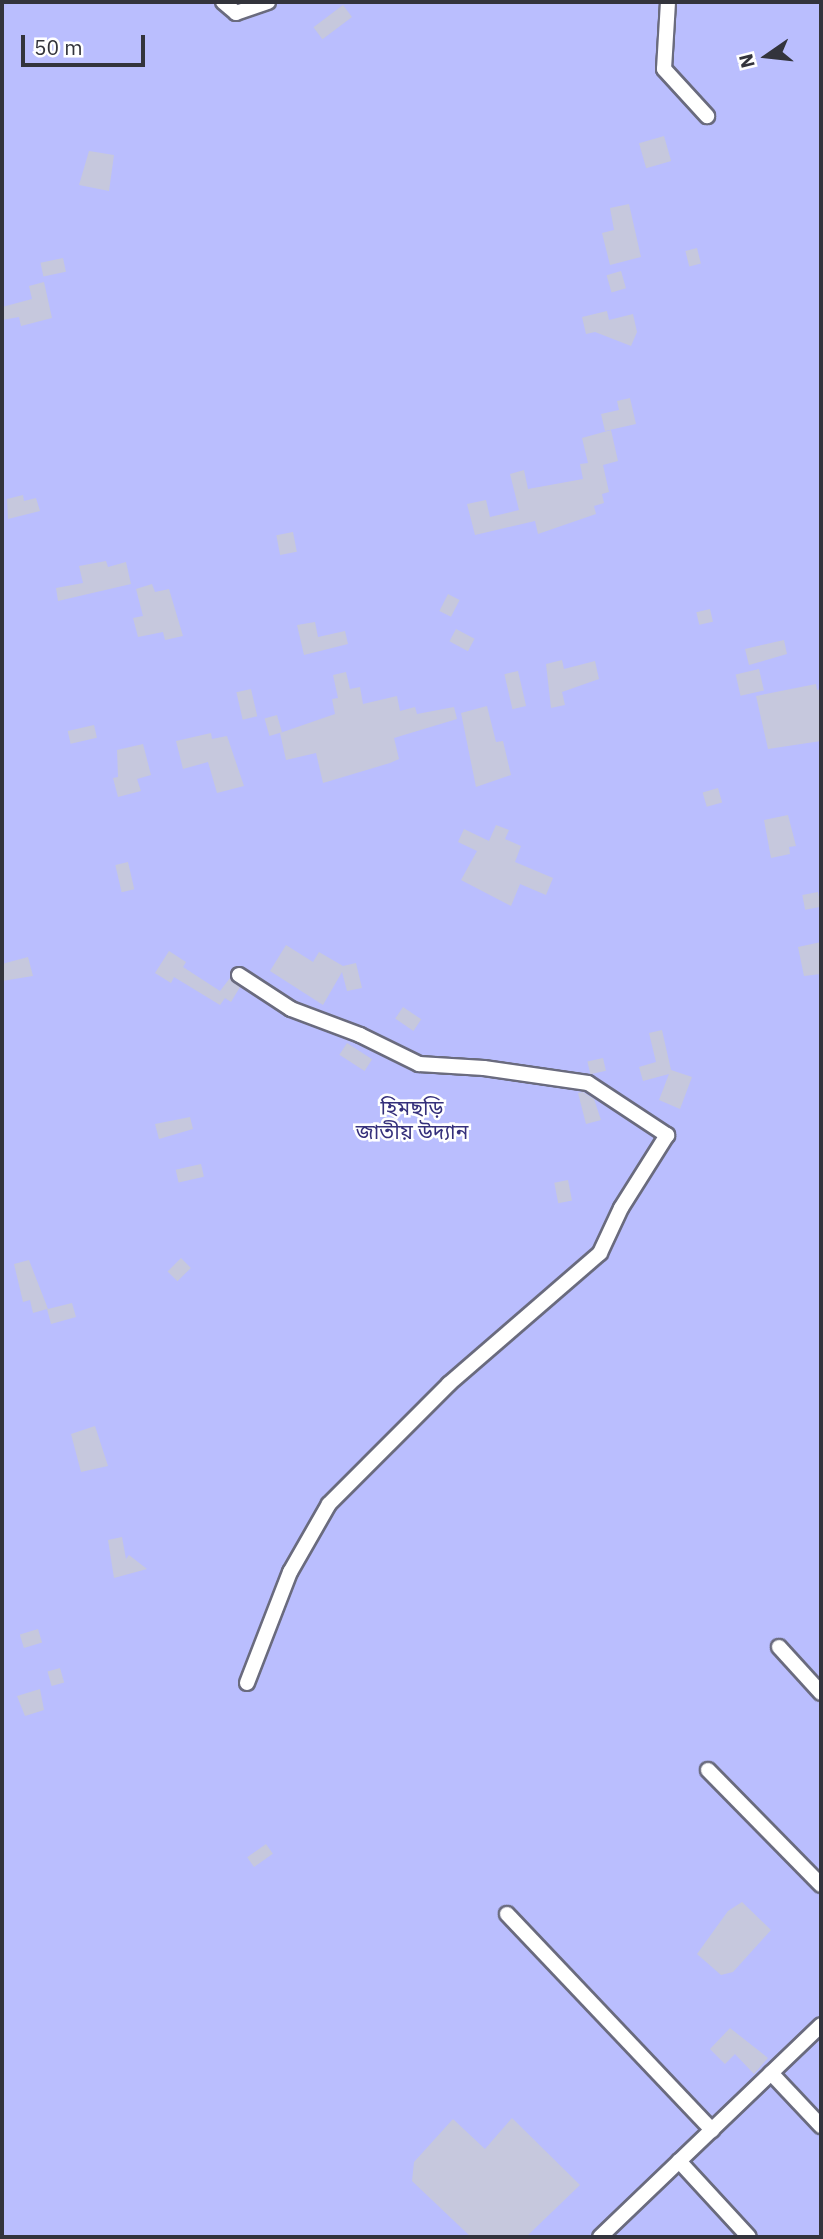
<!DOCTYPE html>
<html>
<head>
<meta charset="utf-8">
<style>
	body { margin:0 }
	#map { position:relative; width:823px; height:2239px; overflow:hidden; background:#e1e3f9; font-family:"IBM Plex Sans","Noto Sans Bengali",sans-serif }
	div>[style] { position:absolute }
	.green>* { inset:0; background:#babefe; transform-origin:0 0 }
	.building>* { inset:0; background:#c6c8dd; transform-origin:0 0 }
	.roads { filter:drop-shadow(2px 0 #6a6b7e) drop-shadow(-2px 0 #6a6b7e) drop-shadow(0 2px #6a6b7e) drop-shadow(0 -2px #6a6b7e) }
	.minor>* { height:14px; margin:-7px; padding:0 7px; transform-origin:7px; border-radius:7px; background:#fff }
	span { translate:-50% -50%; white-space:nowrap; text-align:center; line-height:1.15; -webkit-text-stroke:5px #fff; paint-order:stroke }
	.park-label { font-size:21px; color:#35307b }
	.frame { position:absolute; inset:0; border:4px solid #33343c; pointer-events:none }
	.north { position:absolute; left:732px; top:21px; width:70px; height:70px; -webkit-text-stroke:5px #fff; paint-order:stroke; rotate:256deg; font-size:19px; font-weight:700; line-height:28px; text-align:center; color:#33343c }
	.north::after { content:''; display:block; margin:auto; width:24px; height:32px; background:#33343c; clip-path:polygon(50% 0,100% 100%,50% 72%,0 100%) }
	.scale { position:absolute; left:21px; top:35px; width:124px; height:32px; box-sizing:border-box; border:4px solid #33343c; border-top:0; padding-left:9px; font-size:21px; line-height:24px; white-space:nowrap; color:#33343c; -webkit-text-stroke:5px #fff; paint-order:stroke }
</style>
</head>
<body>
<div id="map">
	<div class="green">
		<div style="left:2px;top:2px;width:819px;height:2235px"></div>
	</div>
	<div class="building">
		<div style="left:343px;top:5px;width:15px;height:37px;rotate:53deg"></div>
		<div style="left:664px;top:136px;width:26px;height:26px;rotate:74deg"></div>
		<div style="clip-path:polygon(89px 151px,114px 155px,109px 191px,79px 185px)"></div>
		<div style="clip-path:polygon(629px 204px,641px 257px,610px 265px,602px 233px,614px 230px,610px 208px)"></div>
		<div style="left:697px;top:248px;width:16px;height:12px;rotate:76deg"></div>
		<div style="left:63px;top:258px;width:14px;height:23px;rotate:78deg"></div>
		<div style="left:621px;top:271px;width:18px;height:15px;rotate:74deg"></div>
		<div style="clip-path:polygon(44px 282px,52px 318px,21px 326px,19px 317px,2px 320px,2px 307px,32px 299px,29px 286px)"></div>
		<div style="clip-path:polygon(607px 311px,609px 320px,633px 314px,637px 332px,631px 346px,595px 332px,586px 334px,582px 317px)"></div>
		<div style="clip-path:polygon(630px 398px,636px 424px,605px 431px,601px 414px,619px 410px,617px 401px)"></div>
		<div style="clip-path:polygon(611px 430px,618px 461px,603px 465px,609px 492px,602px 494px,604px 503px,594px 506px,596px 514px,538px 534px,535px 521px,475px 535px,467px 504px,486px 500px,490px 517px,519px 510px,510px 474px,524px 470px,528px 489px,583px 479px,580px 464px,588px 463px,582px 438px)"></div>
		<div style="clip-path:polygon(23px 495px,24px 501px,36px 498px,40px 511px,8px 519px,7px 499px)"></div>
		<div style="left:293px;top:532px;width:20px;height:17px;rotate:79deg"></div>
		<div style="clip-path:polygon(106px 561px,108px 567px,126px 562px,131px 584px,58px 601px,56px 588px,83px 583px,79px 566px)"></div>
		<div style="clip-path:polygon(152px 584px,155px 592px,169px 589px,183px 636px,165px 640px,163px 632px,138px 637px,133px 618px,143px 616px,136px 589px)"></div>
		<div style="left:448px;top:594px;width:13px;height:19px;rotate:27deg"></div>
		<div style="left:710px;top:609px;width:13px;height:14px;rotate:77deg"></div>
		<div style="clip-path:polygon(315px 622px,318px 637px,345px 631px,348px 644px,304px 655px,297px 625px)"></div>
		<div style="left:456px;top:629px;width:21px;height:14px;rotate:28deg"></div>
		<div style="clip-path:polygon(784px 640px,787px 654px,749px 665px,745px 649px)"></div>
		<div style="clip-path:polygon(562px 660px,564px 669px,595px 661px,599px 679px,562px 692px,565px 705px,551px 708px,546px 664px)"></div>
		<div style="left:759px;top:669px;width:22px;height:24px;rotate:77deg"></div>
		<div style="left:518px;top:671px;width:36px;height:14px;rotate:77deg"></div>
		<div style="clip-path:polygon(346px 672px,350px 689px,360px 687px,363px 704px,397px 696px,400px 711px,415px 707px,417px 714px,454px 707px,457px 719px,394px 738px,399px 759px,390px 763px,323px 783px,316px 753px,286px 760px,280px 733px,335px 714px,332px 699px,338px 698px,333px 675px)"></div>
		<div style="clip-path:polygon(816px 684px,817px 690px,821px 689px,821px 741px,768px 749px,756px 696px)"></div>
		<div style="left:251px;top:689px;width:28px;height:15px;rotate:77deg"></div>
		<div style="clip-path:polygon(487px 706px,496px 742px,503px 741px,511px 775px,476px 787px,461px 713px)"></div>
		<div style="left:277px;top:715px;width:18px;height:13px;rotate:74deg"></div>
		<div style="left:94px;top:725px;width:13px;height:27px;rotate:77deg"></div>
		<div style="clip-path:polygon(211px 733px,212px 739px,227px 736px,244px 786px,217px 793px,208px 762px,183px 769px,176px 741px)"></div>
		<div style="clip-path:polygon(143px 744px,151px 775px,137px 779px,141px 791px,118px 797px,113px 778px,118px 777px,117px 750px)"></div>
		<div style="left:718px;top:788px;width:15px;height:16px;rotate:74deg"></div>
		<div style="clip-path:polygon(788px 815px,796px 846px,789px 847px,790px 854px,771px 858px,764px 820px)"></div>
		<div style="clip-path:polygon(496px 825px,509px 830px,505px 839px,521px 846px,515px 862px,553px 878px,546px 895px,520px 884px,511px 906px,461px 880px,477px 851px,458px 842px,464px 829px,489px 841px)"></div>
		<div style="left:128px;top:862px;width:28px;height:13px;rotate:77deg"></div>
		<div style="left:818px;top:892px;width:15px;height:16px;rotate:79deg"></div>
		<div style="clip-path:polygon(821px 942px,821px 974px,804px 976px,798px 947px)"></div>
		<div style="clip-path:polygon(286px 945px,313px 962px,319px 952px,343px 966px,356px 963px,362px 988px,347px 991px,342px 972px,323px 1005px,270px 971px)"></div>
		<div style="clip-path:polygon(169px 951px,186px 962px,183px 967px,220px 991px,230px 978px,240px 987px,231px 1002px,225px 998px,220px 1005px,174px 977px,171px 983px,155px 973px)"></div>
		<div style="clip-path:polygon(28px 957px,33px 976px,2px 981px,2px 964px)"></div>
		<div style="left:403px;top:1007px;width:22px;height:14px;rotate:34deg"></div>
		<div style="clip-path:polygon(662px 1030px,671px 1070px,692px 1077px,680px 1109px,659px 1100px,669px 1074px,643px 1081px,639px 1067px,656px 1062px,649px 1033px)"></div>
		<div style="left:347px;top:1043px;width:30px;height:14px;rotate:33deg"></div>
		<div style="left:603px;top:1058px;width:13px;height:16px;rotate:77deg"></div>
		<div style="clip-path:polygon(583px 1092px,594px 1099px,601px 1120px,586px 1124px,578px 1093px)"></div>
		<div style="clip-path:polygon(190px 1117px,193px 1129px,159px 1139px,155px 1124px)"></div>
		<div style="left:201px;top:1164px;width:13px;height:26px;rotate:77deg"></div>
		<div style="left:568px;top:1180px;width:21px;height:14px;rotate:79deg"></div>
		<div style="left:181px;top:1258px;width:14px;height:19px;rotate:45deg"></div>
		<div style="clip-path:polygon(29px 1260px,48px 1309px,72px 1303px,76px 1317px,51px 1324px,47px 1309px,33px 1313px,30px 1300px,23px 1302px,14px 1264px)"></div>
		<div style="clip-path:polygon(95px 1426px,108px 1466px,81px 1472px,71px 1434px)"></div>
		<div style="clip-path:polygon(122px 1537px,126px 1559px,129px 1555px,147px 1569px,114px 1578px,108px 1540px)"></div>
		<div style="left:38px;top:1629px;width:14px;height:19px;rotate:73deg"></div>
		<div style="left:60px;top:1668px;width:15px;height:13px;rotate:74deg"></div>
		<div style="clip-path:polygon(40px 1689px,44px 1710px,25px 1716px,17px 1696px)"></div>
		<div style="left:266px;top:1844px;width:12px;height:23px;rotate:55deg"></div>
		<div style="clip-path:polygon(742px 1902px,771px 1930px,733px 1972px,721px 1975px,697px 1954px,728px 1911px)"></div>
		<div style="clip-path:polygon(730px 2028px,768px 2058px,754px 2074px,735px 2054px,725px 2064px,710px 2049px)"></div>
		<div style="clip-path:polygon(512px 2118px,580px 2185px,526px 2237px,471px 2237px,412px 2181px,414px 2162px,453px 2119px,485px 2149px)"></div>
	</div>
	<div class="roads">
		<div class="minor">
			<div style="left:223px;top:2px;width:17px;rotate:40deg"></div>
			<div style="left:236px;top:13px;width:34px;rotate:-19deg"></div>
			<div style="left:668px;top:2px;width:67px;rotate:93.4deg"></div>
			<div style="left:664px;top:69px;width:64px;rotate:47.5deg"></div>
			<div style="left:239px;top:975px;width:62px;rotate:33.2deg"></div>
			<div style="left:291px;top:1009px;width:74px;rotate:20.6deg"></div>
			<div style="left:360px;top:1035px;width:66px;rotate:26.2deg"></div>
			<div style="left:419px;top:1064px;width:65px;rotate:3.5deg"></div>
			<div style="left:484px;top:1068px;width:105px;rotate:8.2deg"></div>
			<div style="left:588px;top:1083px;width:95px;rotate:33.4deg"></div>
			<div style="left:667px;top:1135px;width:86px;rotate:122.2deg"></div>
			<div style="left:621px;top:1208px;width:50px;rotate:115deg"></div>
			<div style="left:600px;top:1253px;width:200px;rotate:139.1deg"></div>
			<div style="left:449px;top:1384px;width:170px;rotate:135deg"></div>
			<div style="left:329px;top:1504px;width:78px;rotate:119.8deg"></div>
			<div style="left:290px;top:1572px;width:119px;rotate:111.2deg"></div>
			<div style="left:779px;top:1647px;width:62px;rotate:47.6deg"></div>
			<div style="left:708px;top:1770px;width:161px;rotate:45.5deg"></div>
			<div style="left:507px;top:1914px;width:298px;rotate:46.5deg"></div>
			<div style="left:771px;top:2073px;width:73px;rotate:46.7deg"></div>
			<div style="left:679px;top:2161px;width:103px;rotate:47.4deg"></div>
			<div style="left:600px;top:2237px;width:306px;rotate:-43.8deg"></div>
		</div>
	</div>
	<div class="park-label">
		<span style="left:412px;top:1119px">হিমছড়ি<br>জাতীয় উদ্যান</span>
	</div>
	<div class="frame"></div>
	<div class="north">N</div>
	<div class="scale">50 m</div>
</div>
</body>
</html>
